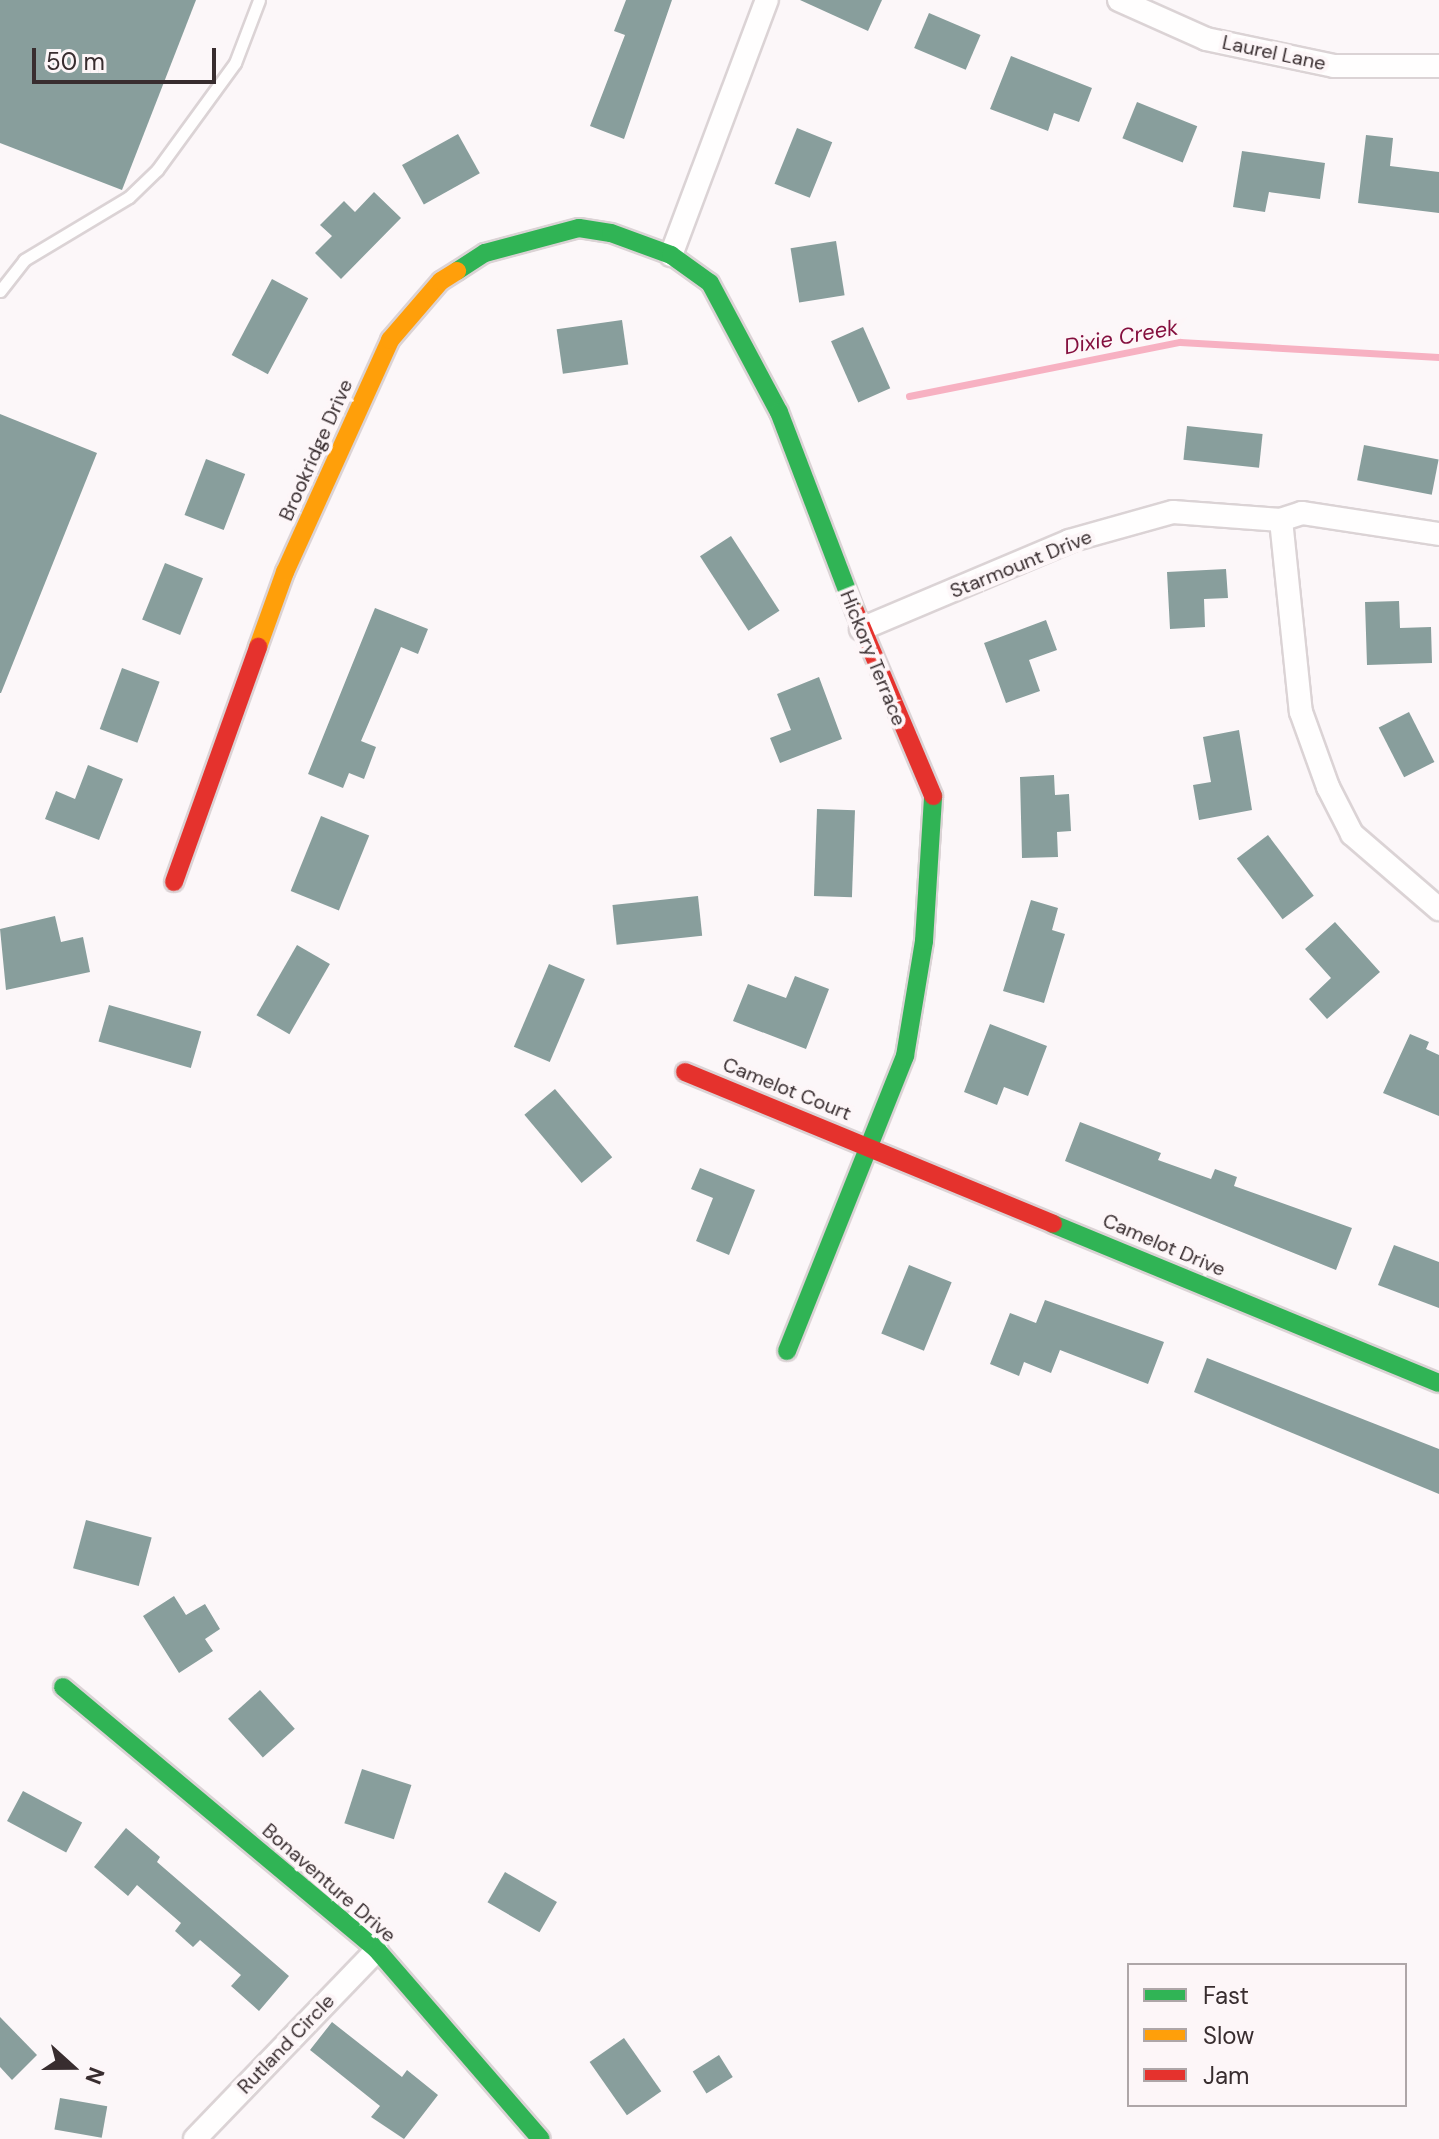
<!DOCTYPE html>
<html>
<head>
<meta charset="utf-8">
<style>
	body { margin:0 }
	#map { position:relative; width:1439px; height:2139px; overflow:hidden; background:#fcf7f9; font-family:"DM Sans",sans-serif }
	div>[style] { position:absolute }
	.stream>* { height:7px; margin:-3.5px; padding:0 3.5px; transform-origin:3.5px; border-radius:3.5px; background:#f7b1c2 }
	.building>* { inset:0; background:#889e9c; transform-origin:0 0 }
	.roads { filter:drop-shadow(2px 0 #dbd3d5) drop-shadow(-2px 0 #dbd3d5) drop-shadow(0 2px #dbd3d5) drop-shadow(0 -2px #dbd3d5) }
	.lane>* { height:11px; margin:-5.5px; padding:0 5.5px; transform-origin:5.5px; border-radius:5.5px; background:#fffefe }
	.street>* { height:22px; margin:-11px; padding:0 11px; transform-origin:11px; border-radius:11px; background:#fffefe }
	.fast>* { height:18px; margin:-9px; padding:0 9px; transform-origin:9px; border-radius:9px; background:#30b455 }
	.slow>* { height:18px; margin:-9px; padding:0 9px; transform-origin:9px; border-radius:9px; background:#ff9f0a }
	.jam>* { height:18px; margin:-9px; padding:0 9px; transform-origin:9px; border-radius:9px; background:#e5322d }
	span { translate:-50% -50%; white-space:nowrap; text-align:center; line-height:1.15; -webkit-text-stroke:8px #fdf6f8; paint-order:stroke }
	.street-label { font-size:20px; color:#382d2f }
	.water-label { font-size:22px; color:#840f3e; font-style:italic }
	.legend { position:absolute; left:1127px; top:1963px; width:280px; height:144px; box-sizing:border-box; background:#fdf6f8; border:2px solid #aea6a8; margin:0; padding:10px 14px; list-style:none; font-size:24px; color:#382d2f }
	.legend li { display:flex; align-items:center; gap:16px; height:40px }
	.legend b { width:40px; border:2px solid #aea6a8 }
	.north { position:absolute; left:32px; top:2027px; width:80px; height:80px; -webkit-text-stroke:6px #fdf6f8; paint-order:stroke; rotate:111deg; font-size:22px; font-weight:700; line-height:32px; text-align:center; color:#382d2f }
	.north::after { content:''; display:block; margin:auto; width:28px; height:36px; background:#382d2f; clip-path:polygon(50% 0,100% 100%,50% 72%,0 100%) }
	.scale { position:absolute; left:32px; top:48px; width:184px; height:36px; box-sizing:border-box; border:4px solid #382d2f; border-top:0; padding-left:10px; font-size:24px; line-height:28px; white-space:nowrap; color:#382d2f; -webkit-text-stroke:6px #fdf6f8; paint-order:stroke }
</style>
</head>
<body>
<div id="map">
	<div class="stream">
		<div style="left:909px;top:396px;width:276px;rotate:-11.3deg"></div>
		<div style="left:1180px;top:342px;width:259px;rotate:3.3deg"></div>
	</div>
	<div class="building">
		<div style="clip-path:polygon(0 0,196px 0,122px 190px,0 143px)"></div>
		<div style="clip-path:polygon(626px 0,672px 0,624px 139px,590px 126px,625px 35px,614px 31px)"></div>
		<div style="clip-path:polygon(800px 0,882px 0,868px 31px)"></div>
		<div style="left:929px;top:13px;width:56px;height:38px;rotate:23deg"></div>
		<div style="clip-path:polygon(1011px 56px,1092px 88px,1079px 122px,1054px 113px,1048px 131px,990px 109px)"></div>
		<div style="left:1137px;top:102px;width:65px;height:39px;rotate:22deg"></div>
		<div style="left:797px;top:128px;width:38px;height:60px;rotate:22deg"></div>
		<div style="left:458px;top:134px;width:45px;height:64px;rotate:61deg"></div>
		<div style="clip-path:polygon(1366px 135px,1393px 138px,1390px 166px,1439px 172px,1439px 213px,1358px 203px)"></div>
		<div style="clip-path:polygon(1242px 151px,1325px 163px,1320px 199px,1269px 192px,1265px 212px,1233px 207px)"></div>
		<div style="clip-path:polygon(374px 192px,401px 218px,341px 279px,315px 253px,332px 236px,320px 225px,344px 201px,355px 212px)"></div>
		<div style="left:836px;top:241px;width:55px;height:46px;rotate:81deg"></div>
		<div style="left:272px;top:279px;width:41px;height:86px;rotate:28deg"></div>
		<div style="left:622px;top:320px;width:45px;height:66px;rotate:82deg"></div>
		<div style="left:863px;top:327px;width:67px;height:35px;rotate:66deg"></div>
		<div style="clip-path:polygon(0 414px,97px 453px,1px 693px,0 693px)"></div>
		<div style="left:1187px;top:426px;width:76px;height:34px;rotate:6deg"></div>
		<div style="left:1364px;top:445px;width:76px;height:36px;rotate:11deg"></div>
		<div style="left:206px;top:459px;width:42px;height:60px;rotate:21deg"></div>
		<div style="left:731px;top:536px;width:89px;height:37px;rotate:57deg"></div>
		<div style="left:165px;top:563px;width:41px;height:61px;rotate:22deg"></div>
		<div style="clip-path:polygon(1226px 569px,1228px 598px,1204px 599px,1205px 627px,1170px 629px,1167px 572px)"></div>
		<div style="clip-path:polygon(1399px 601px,1400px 628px,1431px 627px,1432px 663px,1367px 665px,1365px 602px)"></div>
		<div style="clip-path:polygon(375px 608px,428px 629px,418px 654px,401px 647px,361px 741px,376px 747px,364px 779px,349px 773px,343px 788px,308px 774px)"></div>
		<div style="clip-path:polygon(1046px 620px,1057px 650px,1029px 660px,1040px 691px,1006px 703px,984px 643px)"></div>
		<div style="left:122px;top:668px;width:40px;height:65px;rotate:20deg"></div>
		<div style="clip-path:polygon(819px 677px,842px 739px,780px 763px,770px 738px,791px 730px,777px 694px)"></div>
		<div style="left:1409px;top:712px;width:56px;height:34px;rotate:63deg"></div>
		<div style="clip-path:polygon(1239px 730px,1252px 810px,1199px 820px,1193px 785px,1211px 782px,1203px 737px)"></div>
		<div style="clip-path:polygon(88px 765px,123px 779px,99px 840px,45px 819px,56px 791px,75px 799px)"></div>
		<div style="clip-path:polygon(1054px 775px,1055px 795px,1069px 794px,1071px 831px,1057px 832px,1058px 857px,1022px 858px,1020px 777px)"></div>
		<div style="left:817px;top:809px;width:38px;height:87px;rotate:2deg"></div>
		<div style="left:321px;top:816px;width:52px;height:81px;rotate:22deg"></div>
		<div style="left:1268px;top:835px;width:76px;height:39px;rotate:53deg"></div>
		<div style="left:698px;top:896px;width:40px;height:86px;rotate:84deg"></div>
		<div style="clip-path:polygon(1031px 900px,1058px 908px,1052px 930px,1065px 934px,1044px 1003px,1003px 991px)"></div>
		<div style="clip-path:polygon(55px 916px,61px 942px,83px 937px,90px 972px,6px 990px,0 929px)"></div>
		<div style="clip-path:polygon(1335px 922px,1380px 972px,1327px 1019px,1309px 999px,1331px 978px,1305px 949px)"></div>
		<div style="left:297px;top:945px;width:38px;height:81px;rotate:30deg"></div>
		<div style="left:549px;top:964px;width:39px;height:90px;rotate:23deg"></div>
		<div style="clip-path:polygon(795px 976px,829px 989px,806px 1049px,733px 1021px,748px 984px,786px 998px)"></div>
		<div style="left:109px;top:1005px;width:96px;height:38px;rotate:16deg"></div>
		<div style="clip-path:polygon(990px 1024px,1047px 1046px,1028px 1096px,1004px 1087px,997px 1105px,964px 1092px)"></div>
		<div style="clip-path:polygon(1410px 1034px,1429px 1042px,1426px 1049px,1439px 1055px,1439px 1116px,1383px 1093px)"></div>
		<div style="left:555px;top:1089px;width:89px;height:40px;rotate:50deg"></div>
		<div style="clip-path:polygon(1080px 1122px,1161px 1153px,1158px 1160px,1211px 1179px,1215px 1169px,1237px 1177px,1234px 1186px,1352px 1228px,1336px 1270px,1065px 1161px)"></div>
		<div style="clip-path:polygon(700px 1168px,755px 1190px,729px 1255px,696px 1241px,713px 1198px,691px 1189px)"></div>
		<div style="clip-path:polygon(1394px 1245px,1439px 1262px,1439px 1308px,1378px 1285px)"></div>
		<div style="left:909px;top:1265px;width:46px;height:74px;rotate:22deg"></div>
		<div style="clip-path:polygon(1045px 1300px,1164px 1342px,1148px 1384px,1060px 1350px,1051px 1373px,1024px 1362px,1019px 1376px,990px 1364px,1010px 1313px,1036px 1323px)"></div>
		<div style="clip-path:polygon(1207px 1358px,1439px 1449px,1439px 1494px,1194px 1392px)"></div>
		<div style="left:86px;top:1520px;width:68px;height:50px;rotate:15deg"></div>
		<div style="clip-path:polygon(174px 1596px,186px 1615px,205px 1604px,220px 1629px,205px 1639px,213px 1651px,179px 1673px,143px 1616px)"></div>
		<div style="left:260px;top:1690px;width:52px;height:43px;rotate:48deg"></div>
		<div style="left:362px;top:1769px;width:52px;height:57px;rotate:18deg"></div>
		<div style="left:23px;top:1791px;width:67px;height:34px;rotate:28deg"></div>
		<div style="clip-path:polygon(126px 1828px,160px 1857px,157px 1862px,289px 1976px,259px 2011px,231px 1986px,241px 1975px,200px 1940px,193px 1947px,175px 1931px,181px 1923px,137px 1885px,128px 1896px,94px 1867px)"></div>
		<div style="left:505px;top:1872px;width:60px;height:35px;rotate:30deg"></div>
		<div style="clip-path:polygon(0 2017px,37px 2055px,12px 2080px,0 2067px)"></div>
		<div style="clip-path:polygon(332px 2022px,402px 2077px,407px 2070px,438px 2095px,404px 2139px,371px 2117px,380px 2106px,310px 2050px)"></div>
		<div style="left:624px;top:2038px;width:65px;height:42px;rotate:55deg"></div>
		<div style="left:719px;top:2055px;width:26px;height:31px;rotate:58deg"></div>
		<div style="left:60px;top:2098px;width:48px;height:32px;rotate:10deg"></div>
	</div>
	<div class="roads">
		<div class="lane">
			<div style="left:0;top:291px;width:39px;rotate:-52deg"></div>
			<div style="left:24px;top:260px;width:122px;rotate:-31deg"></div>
			<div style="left:129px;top:197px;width:39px;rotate:-44deg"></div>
			<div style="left:157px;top:170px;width:132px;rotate:-53.9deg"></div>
			<div style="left:235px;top:63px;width:67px;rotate:-69.1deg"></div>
		</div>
		<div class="street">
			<div style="left:1119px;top:0;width:95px;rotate:24.1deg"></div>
			<div style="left:1206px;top:39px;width:131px;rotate:11.9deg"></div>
			<div style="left:1334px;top:66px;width:105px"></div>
			<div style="left:671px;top:255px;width:272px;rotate:-69.4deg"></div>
			<div style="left:1439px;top:534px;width:139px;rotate:-171.3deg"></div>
			<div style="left:1302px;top:513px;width:22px;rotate:162deg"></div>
			<div style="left:1281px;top:520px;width:193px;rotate:84.1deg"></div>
			<div style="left:1301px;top:712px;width:80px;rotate:70.2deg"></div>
			<div style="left:1328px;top:787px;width:53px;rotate:62.9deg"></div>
			<div style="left:1352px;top:834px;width:115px;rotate:40.8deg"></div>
			<div style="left:861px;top:629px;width:226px;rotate:-22.9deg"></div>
			<div style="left:1069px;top:541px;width:108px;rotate:-15.6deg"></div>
			<div style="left:1173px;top:512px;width:108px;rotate:4.2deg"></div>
			<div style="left:195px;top:2139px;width:262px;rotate:-46.1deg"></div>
		</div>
		<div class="fast">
			<div style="left:457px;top:271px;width:33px;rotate:-33deg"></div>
			<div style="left:485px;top:253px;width:97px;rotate:-14.9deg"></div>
			<div style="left:579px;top:228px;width:32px;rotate:9deg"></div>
			<div style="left:611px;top:233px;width:64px;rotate:20.1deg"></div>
			<div style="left:671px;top:255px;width:48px;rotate:35.7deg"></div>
			<div style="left:710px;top:283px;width:146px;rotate:61.9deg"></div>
			<div style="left:779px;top:412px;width:213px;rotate:69.1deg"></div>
			<div style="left:1053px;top:1224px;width:417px;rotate:22.4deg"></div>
			<div style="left:787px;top:1351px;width:318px;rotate:-68.2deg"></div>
			<div style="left:905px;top:1056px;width:117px;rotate:-80.6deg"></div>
			<div style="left:924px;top:941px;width:145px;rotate:-86.4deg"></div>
			<div style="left:63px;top:1687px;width:410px;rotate:39.9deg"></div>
			<div style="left:377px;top:1950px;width:250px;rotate:49.1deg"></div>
		</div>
		<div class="slow">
			<div style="left:258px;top:647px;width:80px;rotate:-70.2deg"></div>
			<div style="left:285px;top:572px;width:255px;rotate:-65.6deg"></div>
			<div style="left:390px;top:340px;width:78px;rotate:-49.2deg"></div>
			<div style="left:441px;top:281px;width:19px;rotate:-32deg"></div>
		</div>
		<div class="jam">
			<div style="left:855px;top:611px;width:201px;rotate:67.1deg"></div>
			<div style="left:174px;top:882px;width:250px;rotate:-70.3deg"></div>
			<div style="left:685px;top:1072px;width:398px;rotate:22.4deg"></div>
		</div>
	</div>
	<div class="street-label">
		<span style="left:1274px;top:53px;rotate:12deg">Laurel Lane</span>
		<span style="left:316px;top:450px;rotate:-66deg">Brookridge Drive</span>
		<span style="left:1021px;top:564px;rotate:-22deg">Starmount Drive</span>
		<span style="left:873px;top:658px;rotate:68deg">Hickory Terrace</span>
		<span style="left:787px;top:1089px;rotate:22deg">Camelot Court</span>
		<span style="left:1164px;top:1245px;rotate:23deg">Camelot Drive</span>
		<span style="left:329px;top:1883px;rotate:41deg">Bonaventure Drive</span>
		<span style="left:286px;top:2044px;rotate:-46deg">Rutland Circle</span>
	</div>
	<div class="water-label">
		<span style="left:1121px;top:337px;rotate:-10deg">Dixie Creek</span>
	</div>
	<ul class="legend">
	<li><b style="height:10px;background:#30b455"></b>Fast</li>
	<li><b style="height:10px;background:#ff9f0a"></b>Slow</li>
	<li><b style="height:10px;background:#e5322d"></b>Jam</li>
	</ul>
	<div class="north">N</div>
	<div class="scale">50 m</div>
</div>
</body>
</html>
